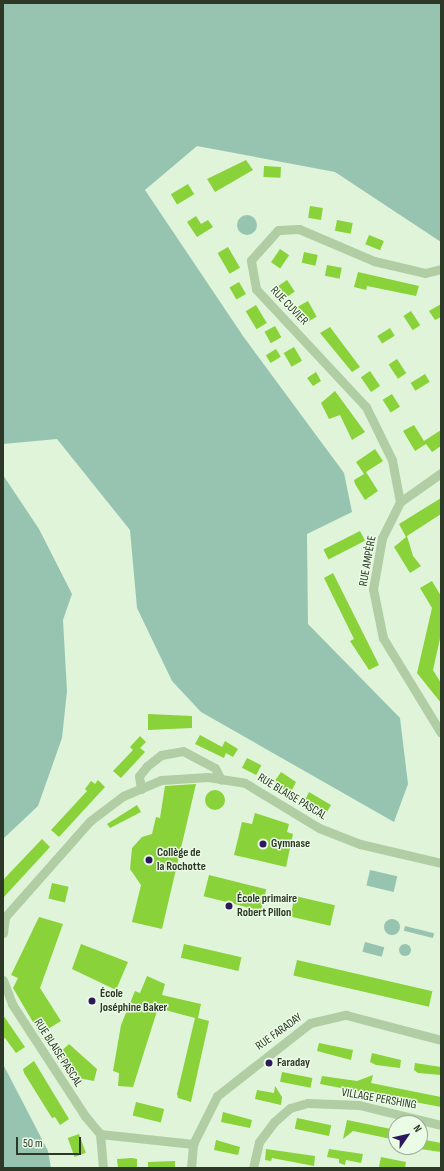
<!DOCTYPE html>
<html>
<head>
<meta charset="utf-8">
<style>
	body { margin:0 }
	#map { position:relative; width:444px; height:1171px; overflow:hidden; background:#dff4d9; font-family:"Sofia Sans Condensed",sans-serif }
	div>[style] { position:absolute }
	.green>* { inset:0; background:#97c4b1; transform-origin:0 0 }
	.round { border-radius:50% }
	.building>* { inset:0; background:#89d239; transform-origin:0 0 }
	.street>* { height:9px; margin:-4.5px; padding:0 4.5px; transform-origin:4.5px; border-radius:4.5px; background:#b0cda4 }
	.dots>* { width:11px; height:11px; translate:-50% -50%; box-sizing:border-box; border:2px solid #eafbe6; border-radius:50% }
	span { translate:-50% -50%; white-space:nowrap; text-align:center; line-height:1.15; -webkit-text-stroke:3px #eafbe6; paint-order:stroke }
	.street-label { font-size:12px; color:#2e3826 }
	.poi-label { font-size:12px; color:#2e3826; font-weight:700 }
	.left { translate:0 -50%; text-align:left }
	.frame { position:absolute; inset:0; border:4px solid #2e3826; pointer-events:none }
	.north { position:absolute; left:388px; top:1115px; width:40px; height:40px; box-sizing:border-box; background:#eafbe6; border:1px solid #9fad99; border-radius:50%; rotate:56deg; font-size:11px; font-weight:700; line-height:16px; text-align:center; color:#2e3826 }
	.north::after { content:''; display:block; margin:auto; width:14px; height:18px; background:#2c185d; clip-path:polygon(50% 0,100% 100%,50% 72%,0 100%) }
	.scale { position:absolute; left:16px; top:1137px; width:65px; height:18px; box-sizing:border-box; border:2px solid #2e3826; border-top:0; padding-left:5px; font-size:12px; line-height:14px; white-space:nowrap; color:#2e3826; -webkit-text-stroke:3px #eafbe6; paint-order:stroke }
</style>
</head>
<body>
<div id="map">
	<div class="green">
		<div style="clip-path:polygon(3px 3px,441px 3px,441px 242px,335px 172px,197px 146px,145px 190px,243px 336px,344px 473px,352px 512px,307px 534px,308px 624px,400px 718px,408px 784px,394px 822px,201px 712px,172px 681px,137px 608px,130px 530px,57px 439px,3px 444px)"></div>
		<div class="round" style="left:237px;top:215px;width:20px;height:20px"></div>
		<div style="clip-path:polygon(3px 475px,39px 529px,72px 594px,63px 620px,67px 691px,62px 738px,38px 806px,3px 839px)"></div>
		<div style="left:370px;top:870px;width:28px;height:16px;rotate:13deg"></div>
		<div class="round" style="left:384px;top:919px;width:16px;height:16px"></div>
		<div style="left:405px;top:926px;width:30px;height:5px;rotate:14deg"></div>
		<div style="left:365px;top:942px;width:20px;height:10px;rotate:15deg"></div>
		<div class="round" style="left:399px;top:944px;width:12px;height:12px"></div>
		<div style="clip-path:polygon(3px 1064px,48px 1151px,51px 1168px,3px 1168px)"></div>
	</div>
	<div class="building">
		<div style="clip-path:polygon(246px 160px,253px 170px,215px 192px,207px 179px)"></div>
		<div style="left:264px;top:166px;width:17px;height:11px;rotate:3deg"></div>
		<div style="left:188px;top:184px;width:12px;height:20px;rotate:59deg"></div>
		<div style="left:310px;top:206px;width:13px;height:12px;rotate:9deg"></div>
		<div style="clip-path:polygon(196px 216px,201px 224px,208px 220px,213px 227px,197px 237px,187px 222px)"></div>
		<div style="left:337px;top:220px;width:16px;height:11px;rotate:11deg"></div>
		<div style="left:369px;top:235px;width:16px;height:10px;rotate:22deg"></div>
		<div style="left:228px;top:247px;width:24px;height:12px;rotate:60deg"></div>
		<div style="left:280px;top:249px;width:11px;height:16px;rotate:34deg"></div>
		<div style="left:304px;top:252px;width:14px;height:11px;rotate:12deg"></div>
		<div style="left:327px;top:265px;width:15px;height:11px;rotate:11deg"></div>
		<div style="clip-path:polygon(358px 272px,419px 286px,416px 296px,367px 286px,366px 290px,354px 287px)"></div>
		<div style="left:287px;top:280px;width:14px;height:12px;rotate:56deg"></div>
		<div style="left:239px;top:282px;width:14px;height:11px;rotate:60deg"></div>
		<div style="left:308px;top:301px;width:18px;height:13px;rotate:61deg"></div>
		<div style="clip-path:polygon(441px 304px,441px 317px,435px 320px,429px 311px)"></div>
		<div style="left:256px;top:305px;width:21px;height:12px;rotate:59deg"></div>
		<div style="left:411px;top:311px;width:17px;height:9px;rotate:57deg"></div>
		<div style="left:275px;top:326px;width:13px;height:12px;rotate:61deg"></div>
		<div style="clip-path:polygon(330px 327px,360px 367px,352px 372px,320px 333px)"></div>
		<div style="left:390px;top:328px;width:9px;height:15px;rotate:58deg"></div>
		<div style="left:294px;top:347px;width:16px;height:12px;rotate:60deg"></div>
		<div style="left:276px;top:349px;width:9px;height:12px;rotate:58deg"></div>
		<div style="left:397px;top:359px;width:17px;height:10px;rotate:57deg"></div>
		<div style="left:370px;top:371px;width:18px;height:11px;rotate:56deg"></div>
		<div style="clip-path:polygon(316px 372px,321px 381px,313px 386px,307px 378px)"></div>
		<div style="left:425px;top:374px;width:9px;height:17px;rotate:58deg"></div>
		<div style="clip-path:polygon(335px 391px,365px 432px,352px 440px,340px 415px,329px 419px,321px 403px)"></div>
		<div style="left:392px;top:394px;width:15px;height:11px;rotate:58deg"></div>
		<div style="clip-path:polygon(414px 425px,424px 441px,441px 430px,441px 446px,432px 452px,426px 444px,415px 451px,403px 431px)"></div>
		<div style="clip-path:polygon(375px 449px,383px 461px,366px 472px,378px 491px,365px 500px,355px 484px,354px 480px,364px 474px,356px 462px)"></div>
		<div style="clip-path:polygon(441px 498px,441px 514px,407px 536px,413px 556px,421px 566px,410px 573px,394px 547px,406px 537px,399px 524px)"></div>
		<div style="left:360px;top:531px;width:11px;height:41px;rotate:63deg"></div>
		<div style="clip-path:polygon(333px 573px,379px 665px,369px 670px,350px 641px,354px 639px,324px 578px)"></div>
		<div style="clip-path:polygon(432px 581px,441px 596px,441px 634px,433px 670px,441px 683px,441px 703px,417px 673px,432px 608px,420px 588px)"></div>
		<div style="clip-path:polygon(148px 714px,192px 716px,192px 728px,148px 730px)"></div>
		<div style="clip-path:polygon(200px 735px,222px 747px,225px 741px,238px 749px,233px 757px,226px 753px,224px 758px,195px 744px)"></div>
		<div style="clip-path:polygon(140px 736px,146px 742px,140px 748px,145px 752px,121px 778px,113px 771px,133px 750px,130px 747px)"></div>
		<div style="left:247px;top:758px;width:16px;height:11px;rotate:27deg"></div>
		<div style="clip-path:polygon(281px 772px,296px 782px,290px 794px,274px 782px)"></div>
		<div style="clip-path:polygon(98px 780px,105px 787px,59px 837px,51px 830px,87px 791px,85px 789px,91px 781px,95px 784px)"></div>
		<div style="clip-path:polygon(196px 784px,162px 929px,132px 922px,141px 885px,130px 869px,132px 848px,142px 837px,152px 834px,156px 817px,160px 818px,165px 786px)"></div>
		<div class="round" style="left:205px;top:790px;width:20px;height:20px"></div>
		<div style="clip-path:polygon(309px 792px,331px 805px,327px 812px,304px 802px)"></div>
		<div style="clip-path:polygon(137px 805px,141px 812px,110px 828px,107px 824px)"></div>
		<div style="clip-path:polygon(255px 813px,289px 824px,287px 832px,293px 834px,286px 867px,234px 855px,242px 822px,252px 824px)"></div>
		<div style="clip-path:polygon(42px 839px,50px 847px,3px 898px,3px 880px)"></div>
		<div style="left:209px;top:875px;width:59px;height:22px;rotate:14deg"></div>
		<div style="left:52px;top:883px;width:17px;height:16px;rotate:13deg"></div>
		<div style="left:295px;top:896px;width:41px;height:21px;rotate:13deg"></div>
		<div style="clip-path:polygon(39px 917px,63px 924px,40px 988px,61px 1021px,40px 1034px,13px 988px,18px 978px,11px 975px)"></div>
		<div style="clip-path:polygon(81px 944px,128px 962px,116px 990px,72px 969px)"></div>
		<div style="left:184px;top:944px;width:59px;height:14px;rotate:13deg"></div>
		<div style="left:297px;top:960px;width:139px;height:16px;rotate:13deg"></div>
		<div style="clip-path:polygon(147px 976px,165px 984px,162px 995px,201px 1004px,198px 1018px,209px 1021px,191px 1102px,178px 1098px,177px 1094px,195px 1018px,158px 1008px,133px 1087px,118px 1086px,119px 1073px,113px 1071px,121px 1025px,135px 991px,140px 993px)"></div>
		<div style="clip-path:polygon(3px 1015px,25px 1047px,16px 1053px,5px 1038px,3px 1039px)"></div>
		<div style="clip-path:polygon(319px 1043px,353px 1050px,351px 1060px,317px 1051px)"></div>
		<div style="clip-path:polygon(69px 1044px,97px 1069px,94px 1081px,72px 1077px,58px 1054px)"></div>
		<div style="clip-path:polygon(372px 1053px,401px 1060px,400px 1068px,376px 1065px,370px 1062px)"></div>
		<div style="clip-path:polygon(34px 1061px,69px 1119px,60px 1125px,55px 1117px,52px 1118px,24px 1073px,23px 1069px)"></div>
		<div style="clip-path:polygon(415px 1063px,441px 1067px,441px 1075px,418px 1073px,414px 1070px)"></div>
		<div style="left:282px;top:1072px;width:31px;height:10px;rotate:11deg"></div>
		<div style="clip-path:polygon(373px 1075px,371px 1083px,441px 1097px,441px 1107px,320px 1084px,322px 1076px,357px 1081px)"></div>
		<div style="clip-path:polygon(275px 1086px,282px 1097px,281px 1105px,255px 1099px,257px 1090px,274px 1093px)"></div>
		<div style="left:136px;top:1102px;width:29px;height:14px;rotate:14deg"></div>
		<div style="clip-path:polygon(223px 1112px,252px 1120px,250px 1128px,221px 1122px)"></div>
		<div style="left:297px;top:1118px;width:35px;height:11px;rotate:12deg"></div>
		<div style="clip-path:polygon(347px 1120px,396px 1130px,396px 1140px,353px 1131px,343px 1139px)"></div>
		<div style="left:79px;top:1134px;width:20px;height:12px;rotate:70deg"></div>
		<div style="clip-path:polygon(420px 1139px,441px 1143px,441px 1152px,420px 1149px)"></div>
		<div style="clip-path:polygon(216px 1140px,240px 1147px,238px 1155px,214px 1150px)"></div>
		<div style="clip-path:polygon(266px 1149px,315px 1156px,314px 1166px,272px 1158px,271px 1161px,265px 1160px)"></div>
		<div style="clip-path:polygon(329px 1149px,363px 1154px,361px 1163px,346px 1160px,345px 1165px,339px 1163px,339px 1159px,327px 1157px)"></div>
		<div style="clip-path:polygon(381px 1157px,406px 1162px,405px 1168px,379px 1167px)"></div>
		<div style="clip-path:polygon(132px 1158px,137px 1159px,137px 1167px,118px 1168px,117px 1159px)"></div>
		<div style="clip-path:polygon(175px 1161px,175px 1168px,148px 1168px,148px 1162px)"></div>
	</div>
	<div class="street">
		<div style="left:441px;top:473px;width:50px;rotate:144.7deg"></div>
		<div style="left:400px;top:502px;width:40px;rotate:116.6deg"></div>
		<div style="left:382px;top:538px;width:52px;rotate:100deg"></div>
		<div style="left:373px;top:589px;width:50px;rotate:78.5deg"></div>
		<div style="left:383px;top:638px;width:111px;rotate:58.6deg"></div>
		<div style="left:400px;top:502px;width:43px;rotate:-100.8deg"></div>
		<div style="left:392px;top:460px;width:59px;rotate:-116.1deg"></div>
		<div style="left:366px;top:407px;width:161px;rotate:-133deg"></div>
		<div style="left:256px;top:289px;width:29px;rotate:-100deg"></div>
		<div style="left:251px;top:260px;width:40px;rotate:-48deg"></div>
		<div style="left:278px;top:230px;width:21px;rotate:-3deg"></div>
		<div style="left:299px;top:229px;width:82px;rotate:23.1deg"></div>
		<div style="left:374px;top:261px;width:52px;rotate:13.2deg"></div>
		<div style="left:425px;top:273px;width:16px;rotate:-14deg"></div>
		<div style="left:141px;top:789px;width:13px;rotate:-99deg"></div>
		<div style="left:139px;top:776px;width:13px;rotate:-51deg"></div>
		<div style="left:147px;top:766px;width:18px;rotate:-38deg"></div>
		<div style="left:161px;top:755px;width:22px;rotate:-10deg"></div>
		<div style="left:183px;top:751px;width:36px;rotate:28deg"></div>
		<div style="left:215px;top:768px;width:13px;rotate:63deg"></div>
		<div style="left:3px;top:933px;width:16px;rotate:-83deg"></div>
		<div style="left:5px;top:917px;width:128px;rotate:-48.5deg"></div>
		<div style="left:90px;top:821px;width:41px;rotate:-37.1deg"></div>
		<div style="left:123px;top:796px;width:41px;rotate:-22.8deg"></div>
		<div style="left:161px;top:780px;width:47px;rotate:-3.7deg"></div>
		<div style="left:208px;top:777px;width:37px;rotate:9deg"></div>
		<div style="left:245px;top:783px;width:87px;rotate:31.3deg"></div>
		<div style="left:319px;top:828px;width:44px;rotate:21.3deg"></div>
		<div style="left:360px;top:844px;width:83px;rotate:13.2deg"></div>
		<div style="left:3px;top:980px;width:26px;rotate:69deg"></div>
		<div style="left:12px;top:1004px;width:134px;rotate:56.9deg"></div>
		<div style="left:85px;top:1116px;width:23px;rotate:50deg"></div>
		<div style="left:100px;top:1134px;width:94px;rotate:6.1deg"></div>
		<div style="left:100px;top:1134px;width:34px;rotate:85deg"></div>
		<div style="left:191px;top:1168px;width:24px;rotate:-85deg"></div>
		<div style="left:193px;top:1144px;width:54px;rotate:-63.4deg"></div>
		<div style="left:217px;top:1096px;width:118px;rotate:-38.1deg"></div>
		<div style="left:310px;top:1023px;width:37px;rotate:-13deg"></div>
		<div style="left:346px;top:1015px;width:98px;rotate:14.7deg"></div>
		<div style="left:253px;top:1168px;width:27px;rotate:-77deg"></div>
		<div style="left:259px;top:1142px;width:25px;rotate:-53deg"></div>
		<div style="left:274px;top:1122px;width:21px;rotate:-41deg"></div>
		<div style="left:290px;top:1108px;width:18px;rotate:-16deg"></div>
		<div style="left:307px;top:1103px;width:52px;rotate:2.2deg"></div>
		<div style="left:359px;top:1105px;width:84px;rotate:13.7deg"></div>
	</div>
	<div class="dots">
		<div style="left:263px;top:844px;background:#2c185d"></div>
		<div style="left:149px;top:860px;background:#2c185d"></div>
		<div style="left:229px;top:906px;background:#2c185d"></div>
		<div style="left:92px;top:1001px;background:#2c185d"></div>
		<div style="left:269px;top:1063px;background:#2c185d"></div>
	</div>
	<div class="street-label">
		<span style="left:289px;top:306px;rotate:46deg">RUE CUVIER</span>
		<span style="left:368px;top:561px;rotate:-80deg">RUE AMPÈRE</span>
		<span style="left:292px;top:797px;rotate:31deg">RUE BLAISE PASCAL</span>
		<span style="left:279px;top:1032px;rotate:-36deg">RUE FARADAY</span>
		<span style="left:58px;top:1053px;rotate:57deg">RUE BLAISE PASCAL</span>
		<span style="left:379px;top:1099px;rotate:10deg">VILLAGE PERSHING</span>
	</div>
	<div class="poi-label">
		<span class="left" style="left:271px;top:844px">Gymnase</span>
		<span class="left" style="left:157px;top:860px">Collège de<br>la Rochotte</span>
		<span class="left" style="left:237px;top:906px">École primaire<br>Robert Pillon</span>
		<span class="left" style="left:100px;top:1001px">École<br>Joséphine Baker</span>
		<span class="left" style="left:277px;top:1063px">Faraday</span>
	</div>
	<div class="frame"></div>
	<div class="north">N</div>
	<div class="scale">50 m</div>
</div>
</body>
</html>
